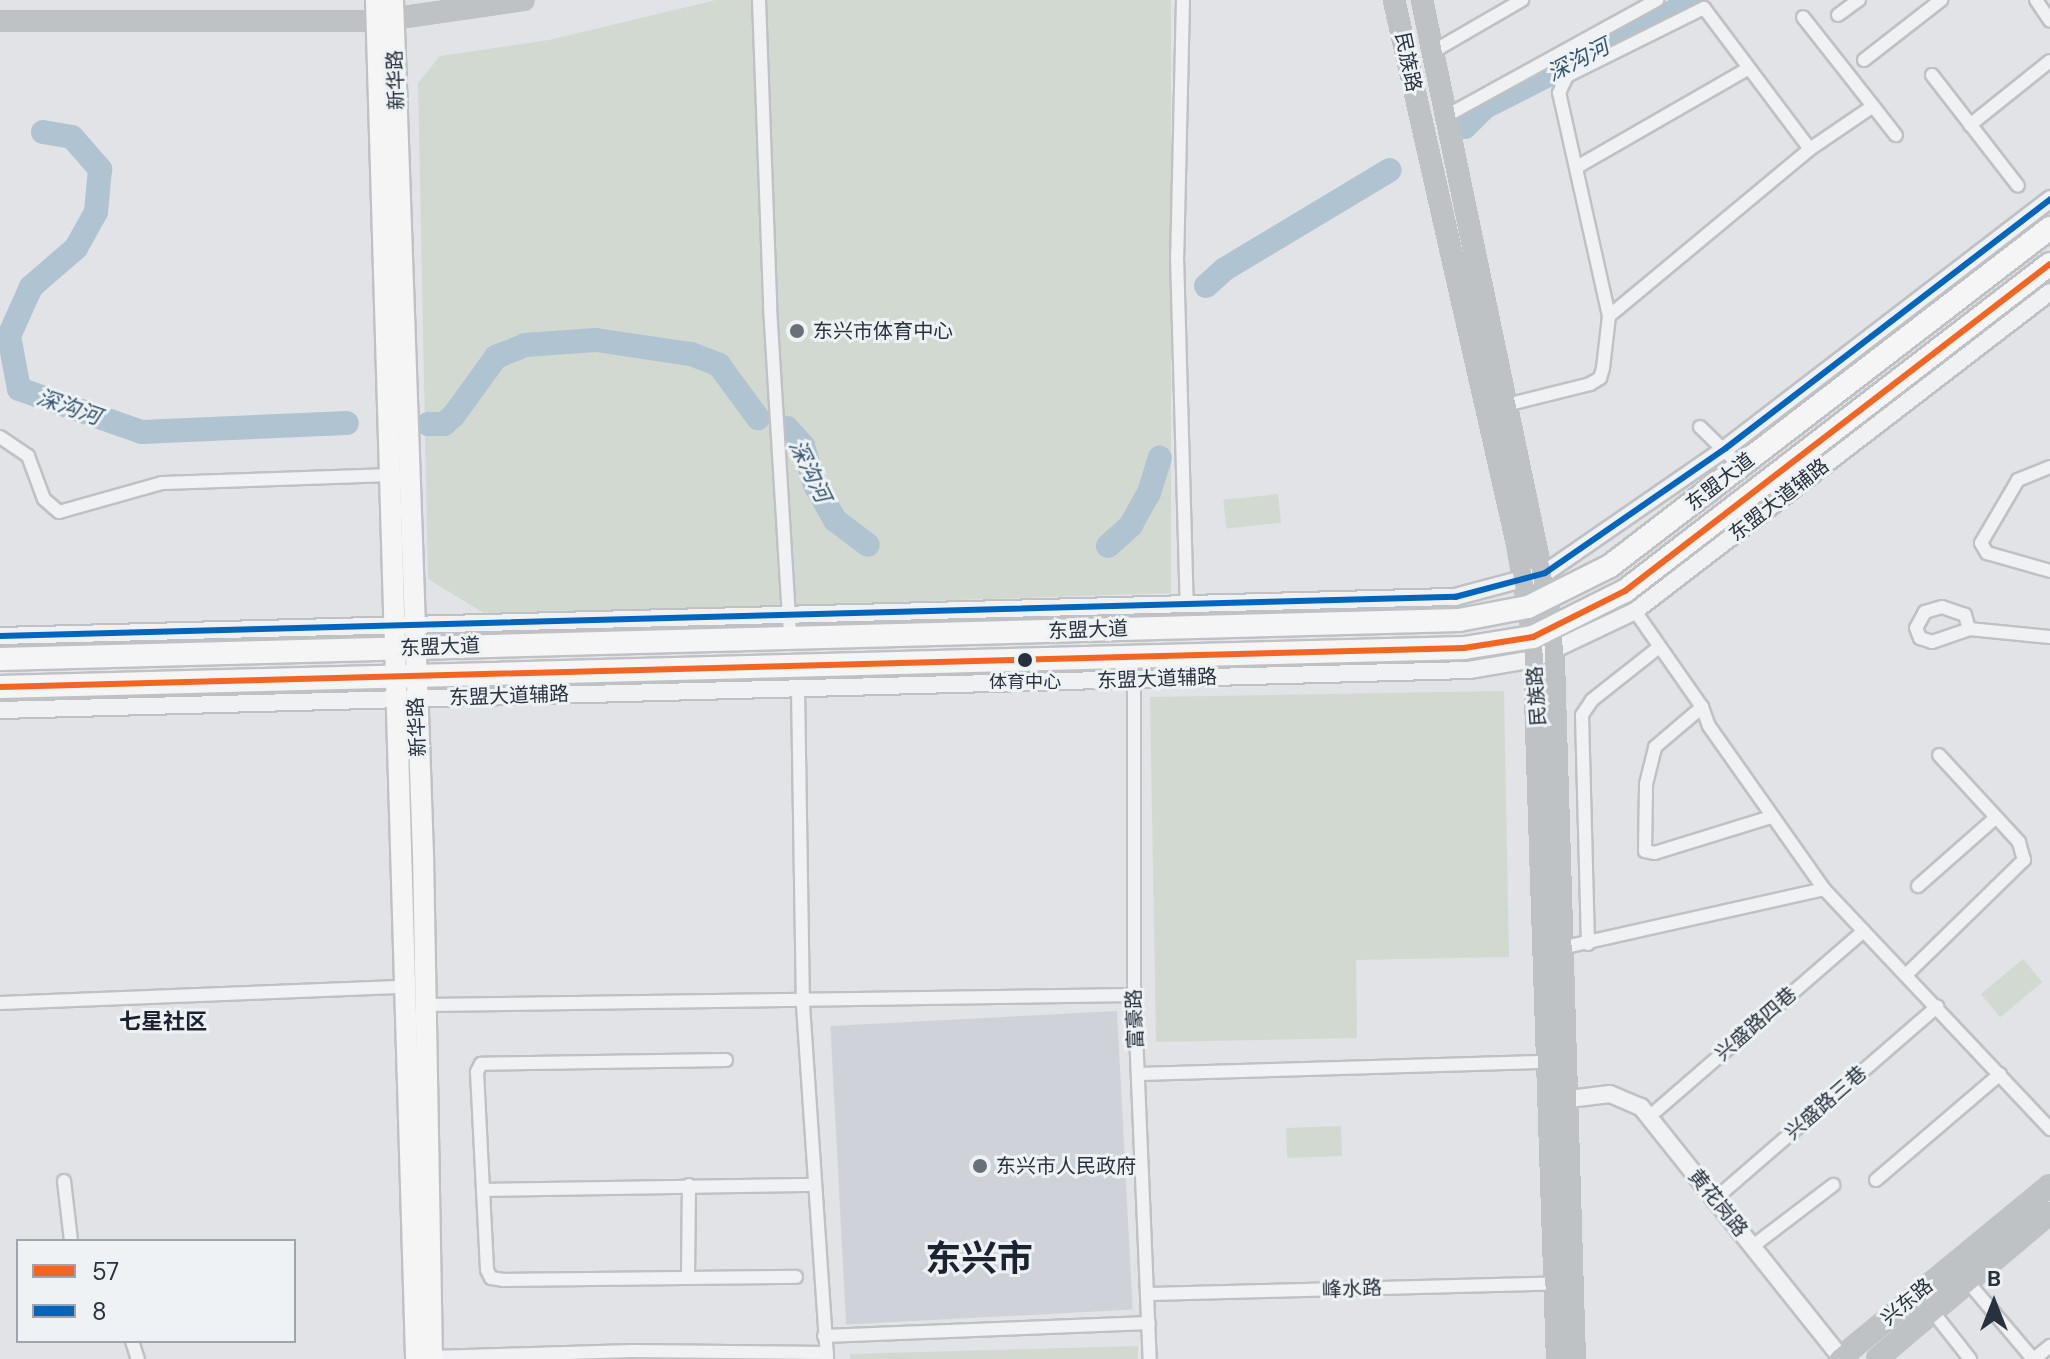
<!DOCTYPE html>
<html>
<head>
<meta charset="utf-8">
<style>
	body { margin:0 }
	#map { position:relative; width:2050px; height:1359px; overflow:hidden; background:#e1e3e6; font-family:"DM Sans","Noto Sans SC",sans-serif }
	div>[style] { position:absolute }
	.built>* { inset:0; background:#cfd3d9; transform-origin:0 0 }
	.green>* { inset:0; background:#d2d9d1; transform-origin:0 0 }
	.river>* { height:24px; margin:-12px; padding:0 12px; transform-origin:12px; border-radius:12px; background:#afc3d0 }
	.roads { filter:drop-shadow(2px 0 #bfc1c4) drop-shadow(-2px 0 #bfc1c4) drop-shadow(0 2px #bfc1c4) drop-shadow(0 -2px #bfc1c4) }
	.minor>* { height:12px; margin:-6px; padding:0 6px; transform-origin:6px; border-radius:6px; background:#f0f1f2 }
	.tertiary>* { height:16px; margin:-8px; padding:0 8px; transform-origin:8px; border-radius:8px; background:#f0f1f2 }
	.secondary>* { height:18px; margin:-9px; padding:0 9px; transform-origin:9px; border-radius:9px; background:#bfc2c5 }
	.primary>* { height:20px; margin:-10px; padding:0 10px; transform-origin:10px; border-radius:10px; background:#f5f5f6 }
	.trunk>* { height:22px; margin:-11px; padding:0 11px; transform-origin:11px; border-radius:11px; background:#f5f5f6 }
	.bus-1>* { height:6px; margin:-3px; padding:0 3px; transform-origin:3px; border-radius:3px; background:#f26522 }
	.bus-2>* { height:6px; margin:-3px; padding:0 3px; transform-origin:3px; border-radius:3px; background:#0065bd }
	.dots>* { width:22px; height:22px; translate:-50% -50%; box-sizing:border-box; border:4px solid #eef2f5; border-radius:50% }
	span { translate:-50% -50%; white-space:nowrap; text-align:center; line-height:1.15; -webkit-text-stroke:6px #eef2f5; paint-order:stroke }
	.bus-label { font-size:18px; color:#28323e }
	.street-label { font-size:20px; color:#28323e }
	.poi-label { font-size:20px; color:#28323e }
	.left { translate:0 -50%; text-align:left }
	.water-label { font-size:22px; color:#335571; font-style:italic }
	.neighbourhood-label { font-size:22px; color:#1a232f; font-weight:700 }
	.town-label { font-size:36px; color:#1a232f; font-weight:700 }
	.legend { position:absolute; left:16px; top:1239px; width:280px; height:104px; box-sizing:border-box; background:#eef2f5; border:2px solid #9fa5ac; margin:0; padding:10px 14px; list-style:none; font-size:24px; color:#28323e }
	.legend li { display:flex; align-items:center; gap:16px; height:40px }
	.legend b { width:40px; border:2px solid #9fa5ac }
	.north { position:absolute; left:1954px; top:1263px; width:80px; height:80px; -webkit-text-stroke:6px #eef2f5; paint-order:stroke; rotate:0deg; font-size:22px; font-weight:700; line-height:32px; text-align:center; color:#28323e }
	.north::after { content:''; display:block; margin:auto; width:28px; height:36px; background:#28323e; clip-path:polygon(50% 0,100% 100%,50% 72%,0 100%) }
</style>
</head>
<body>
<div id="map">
	<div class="built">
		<div style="left:1117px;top:1011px;width:299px;height:287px;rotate:87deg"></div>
	</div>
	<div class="green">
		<div style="clip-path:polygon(716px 0,1171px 0,1171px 593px,487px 615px,428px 579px,418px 83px,440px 56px,549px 40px)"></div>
		<div style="left:1278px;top:494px;width:29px;height:55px;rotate:84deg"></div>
		<div style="clip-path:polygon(1504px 691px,1509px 957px,1356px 960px,1357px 1038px,1156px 1042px,1150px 697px)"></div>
		<div style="left:2023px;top:959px;width:30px;height:55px;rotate:50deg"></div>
		<div style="left:1341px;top:1126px;width:30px;height:55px;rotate:88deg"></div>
		<div style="clip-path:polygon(1138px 1346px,1138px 1359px,850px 1359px,850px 1354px)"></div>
	</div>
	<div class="river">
		<div style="left:1465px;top:127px;width:28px;rotate:-45deg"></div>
		<div style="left:1485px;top:107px;width:237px;rotate:-26.9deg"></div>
		<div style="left:43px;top:132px;width:29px;rotate:10deg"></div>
		<div style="left:72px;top:137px;width:43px;rotate:48.8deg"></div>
		<div style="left:100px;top:169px;width:43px;rotate:95.3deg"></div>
		<div style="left:96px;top:212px;width:41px;rotate:119.1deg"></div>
		<div style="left:76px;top:248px;width:60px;rotate:139.1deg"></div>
		<div style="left:31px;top:287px;width:54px;rotate:114.2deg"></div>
		<div style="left:9px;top:336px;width:54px;rotate:79.3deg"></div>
		<div style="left:19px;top:389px;width:130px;rotate:19.3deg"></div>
		<div style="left:142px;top:432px;width:205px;rotate:-2.5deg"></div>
		<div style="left:1206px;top:286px;width:25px;rotate:-42deg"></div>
		<div style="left:1225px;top:269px;width:192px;rotate:-31deg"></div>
		<div style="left:428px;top:424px;width:16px"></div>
		<div style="left:444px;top:424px;width:13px;rotate:-42deg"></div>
		<div style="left:454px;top:415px;width:72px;rotate:-54.1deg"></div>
		<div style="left:496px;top:357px;width:31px;rotate:-22deg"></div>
		<div style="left:525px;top:345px;width:71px;rotate:-4deg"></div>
		<div style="left:596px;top:340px;width:96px;rotate:8.4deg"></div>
		<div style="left:691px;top:354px;width:30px;rotate:21deg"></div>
		<div style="left:719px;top:365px;width:66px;rotate:53.7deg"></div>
		<div style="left:787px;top:428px;width:24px;rotate:48deg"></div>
		<div style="left:803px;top:446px;width:39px;rotate:73deg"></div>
		<div style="left:814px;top:483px;width:43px;rotate:60.4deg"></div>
		<div style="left:835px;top:520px;width:41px;rotate:37.1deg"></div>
		<div style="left:1108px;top:546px;width:31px;rotate:-42deg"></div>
		<div style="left:1131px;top:525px;width:37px;rotate:-61deg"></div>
		<div style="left:1149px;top:493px;width:37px;rotate:-73deg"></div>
	</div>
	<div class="roads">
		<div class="minor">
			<div style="left:759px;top:0;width:307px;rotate:87.9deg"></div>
			<div style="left:770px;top:307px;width:332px;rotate:86.5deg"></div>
			<div style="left:1183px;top:0;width:256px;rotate:91.3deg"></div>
			<div style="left:1177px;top:256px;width:348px;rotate:88.4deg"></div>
			<div style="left:2036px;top:0;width:25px;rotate:56deg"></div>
			<div style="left:1838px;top:15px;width:26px;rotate:-36deg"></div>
			<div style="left:1434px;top:51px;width:102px;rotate:-30.1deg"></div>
			<div style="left:1864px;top:60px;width:98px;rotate:-37.9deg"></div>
			<div style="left:1932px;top:75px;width:140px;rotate:52.2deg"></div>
			<div style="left:1873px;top:106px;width:37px;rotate:52deg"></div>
			<div style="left:1448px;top:115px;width:239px;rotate:-28.8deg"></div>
			<div style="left:1970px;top:125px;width:102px;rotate:-38.7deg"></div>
			<div style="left:1577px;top:167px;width:198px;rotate:-29.9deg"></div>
			<div style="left:1609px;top:316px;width:261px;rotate:-39.7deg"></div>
			<div style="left:1810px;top:149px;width:76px;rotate:-34.3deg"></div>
			<div style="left:1873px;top:106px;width:113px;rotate:-128.2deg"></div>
			<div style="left:1506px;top:405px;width:87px;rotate:-14deg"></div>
			<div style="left:1590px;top:384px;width:12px;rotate:-31deg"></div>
			<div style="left:1600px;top:378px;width:10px;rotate:-73deg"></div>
			<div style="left:1603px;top:368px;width:52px;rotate:-83.4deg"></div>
			<div style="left:1609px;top:316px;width:229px;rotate:-102.6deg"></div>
			<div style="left:1559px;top:93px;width:19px;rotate:-65deg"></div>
			<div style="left:1567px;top:76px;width:153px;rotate:-26.4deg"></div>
			<div style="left:1704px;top:8px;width:176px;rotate:53.1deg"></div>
			<div style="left:1700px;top:427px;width:56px;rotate:44.3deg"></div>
			<div style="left:0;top:437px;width:34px;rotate:34deg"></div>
			<div style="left:28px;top:456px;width:46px;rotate:69.6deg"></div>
			<div style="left:44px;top:499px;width:20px;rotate:41deg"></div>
			<div style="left:59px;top:512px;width:107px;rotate:-15.7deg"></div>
			<div style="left:162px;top:483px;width:230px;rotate:-2deg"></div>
			<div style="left:2050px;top:467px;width:35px;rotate:158deg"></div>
			<div style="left:2018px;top:480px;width:73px;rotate:120.4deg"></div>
			<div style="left:1981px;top:543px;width:12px;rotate:59deg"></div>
			<div style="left:1987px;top:553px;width:66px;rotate:15.9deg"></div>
			<div style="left:1635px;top:611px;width:117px;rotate:55.1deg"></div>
			<div style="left:1969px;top:629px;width:15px;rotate:-106deg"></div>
			<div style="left:1965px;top:615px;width:24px;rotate:-161deg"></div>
			<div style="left:1942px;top:607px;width:18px;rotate:164deg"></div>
			<div style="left:1925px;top:612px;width:18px;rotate:119deg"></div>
			<div style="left:1916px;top:628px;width:11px;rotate:68deg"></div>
			<div style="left:1920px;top:638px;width:13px;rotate:18deg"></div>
			<div style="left:1932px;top:642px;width:39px;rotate:-19deg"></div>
			<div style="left:1969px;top:629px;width:81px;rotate:5.6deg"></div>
			<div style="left:1134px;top:679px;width:306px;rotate:90deg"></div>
			<div style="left:1134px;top:985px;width:374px;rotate:87.6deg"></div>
			<div style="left:798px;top:689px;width:316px;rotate:89.1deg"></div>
			<div style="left:803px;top:1005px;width:355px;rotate:86.1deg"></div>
			<div style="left:1771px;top:817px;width:121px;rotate:162.8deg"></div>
			<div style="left:1655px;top:853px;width:10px;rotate:-169deg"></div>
			<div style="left:1645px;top:851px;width:67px;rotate:-89.1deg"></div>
			<div style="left:1646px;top:784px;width:38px;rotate:-76deg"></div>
			<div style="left:1655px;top:747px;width:62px;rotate:-40.4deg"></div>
			<div style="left:1702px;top:707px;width:20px;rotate:70deg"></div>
			<div style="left:1709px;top:726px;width:199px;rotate:54.8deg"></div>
			<div style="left:1918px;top:886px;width:103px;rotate:-41.4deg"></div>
			<div style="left:1588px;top:944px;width:229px;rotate:-91.5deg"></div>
			<div style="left:1582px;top:715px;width:18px;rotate:-56deg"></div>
			<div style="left:1592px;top:700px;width:85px;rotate:-38.3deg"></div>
			<div style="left:1565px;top:947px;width:265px;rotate:-12.6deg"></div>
			<div style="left:1824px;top:889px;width:330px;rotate:46.7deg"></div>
			<div style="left:1906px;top:975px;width:165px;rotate:-44.3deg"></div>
			<div style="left:2024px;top:860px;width:19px;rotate:-106deg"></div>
			<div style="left:2019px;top:842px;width:118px;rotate:-132.6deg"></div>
			<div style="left:0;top:1003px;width:404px;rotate:-2.3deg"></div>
			<div style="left:426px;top:1005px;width:708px;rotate:-0.81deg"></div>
			<div style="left:726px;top:1060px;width:245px;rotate:179.1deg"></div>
			<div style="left:481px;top:1064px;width:9px;rotate:117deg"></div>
			<div style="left:477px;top:1072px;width:198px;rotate:87.1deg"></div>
			<div style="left:487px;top:1270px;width:9px;rotate:63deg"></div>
			<div style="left:491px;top:1278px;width:12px;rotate:9deg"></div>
			<div style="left:503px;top:1280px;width:293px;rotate:-0.6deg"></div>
			<div style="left:1138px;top:1074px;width:412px;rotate:-1.7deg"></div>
			<div style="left:1649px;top:1117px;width:284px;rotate:-40.9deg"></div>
			<div style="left:1876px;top:1180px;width:163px;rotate:-40.5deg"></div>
			<div style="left:64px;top:1181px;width:60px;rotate:83.3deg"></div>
			<div style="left:485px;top:1190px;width:329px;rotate:-0.9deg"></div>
			<div style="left:1715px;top:1199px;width:294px;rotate:-40.9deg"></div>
			<div style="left:1753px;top:1246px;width:101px;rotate:-37.3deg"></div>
			<div style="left:688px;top:1278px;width:93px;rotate:-89.4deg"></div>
			<div style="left:1968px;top:1282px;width:101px;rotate:49.8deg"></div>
			<div style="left:1147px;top:1294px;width:409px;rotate:-1.5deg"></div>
			<div style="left:1933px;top:1312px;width:60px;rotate:51.8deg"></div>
			<div style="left:824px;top:1336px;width:325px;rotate:-2.3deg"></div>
			<div style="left:132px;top:1341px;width:19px;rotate:72deg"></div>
			<div style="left:432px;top:1357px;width:201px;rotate:-1.7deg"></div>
			<div style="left:633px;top:1351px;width:194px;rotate:0.6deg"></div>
			<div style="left:2034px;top:1359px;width:21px;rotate:-39deg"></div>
		</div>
		<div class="tertiary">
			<div style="left:0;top:636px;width:1456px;rotate:-1.54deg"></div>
			<div style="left:1455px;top:597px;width:93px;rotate:-14.9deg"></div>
			<div style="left:1545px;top:573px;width:220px;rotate:-34.6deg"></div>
			<div style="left:1726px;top:448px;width:409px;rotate:-37.5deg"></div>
			<div style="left:0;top:710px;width:1470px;rotate:-1.56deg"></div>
			<div style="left:1469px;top:670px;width:66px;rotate:-9.6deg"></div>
			<div style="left:1534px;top:659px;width:112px;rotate:-25.4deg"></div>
			<div style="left:1635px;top:611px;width:523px;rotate:-37.55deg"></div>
			<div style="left:1569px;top:1099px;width:41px;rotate:-7deg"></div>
			<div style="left:1610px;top:1094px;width:34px;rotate:23deg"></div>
			<div style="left:1641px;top:1107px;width:322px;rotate:51.4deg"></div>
		</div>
		<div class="secondary">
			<div style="left:1394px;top:0;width:557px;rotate:77.24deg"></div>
			<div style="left:1517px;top:543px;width:95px;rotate:80.3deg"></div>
			<div style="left:1533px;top:637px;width:722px;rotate:88.1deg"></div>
			<div style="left:1422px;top:0;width:642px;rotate:78.22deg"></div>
			<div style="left:1553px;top:628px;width:731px;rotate:88.28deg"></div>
			<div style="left:0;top:21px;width:377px"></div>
			<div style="left:377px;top:21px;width:148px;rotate:-8.2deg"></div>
			<div style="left:1839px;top:1359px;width:273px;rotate:-39.5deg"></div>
			<div style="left:1877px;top:1359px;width:226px;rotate:-40.2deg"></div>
		</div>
		<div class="primary">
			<div style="left:376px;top:0;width:1360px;rotate:88.31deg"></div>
			<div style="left:393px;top:0;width:854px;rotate:87.99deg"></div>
			<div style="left:423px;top:853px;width:506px;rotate:88.98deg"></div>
		</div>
		<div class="trunk">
			<div style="left:0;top:659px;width:1460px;rotate:-1.53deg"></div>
			<div style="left:1459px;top:620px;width:70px;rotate:-10.7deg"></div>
			<div style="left:1528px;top:607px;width:92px;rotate:-26.6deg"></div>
			<div style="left:1610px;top:566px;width:555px;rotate:-37.53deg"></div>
			<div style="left:0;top:687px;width:1465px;rotate:-1.53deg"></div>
			<div style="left:1464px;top:648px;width:70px;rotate:-9.1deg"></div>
			<div style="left:1533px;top:637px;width:103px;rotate:-26.6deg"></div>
			<div style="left:1625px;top:591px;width:536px;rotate:-37.58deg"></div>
		</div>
	</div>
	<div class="bus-1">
		<div style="left:0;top:687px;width:1465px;rotate:-1.53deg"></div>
		<div style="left:1464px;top:648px;width:70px;rotate:-9.1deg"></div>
		<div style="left:1533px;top:637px;width:103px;rotate:-26.6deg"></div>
		<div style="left:1625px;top:591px;width:536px;rotate:-37.58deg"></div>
	</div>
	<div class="bus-2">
		<div style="left:0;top:636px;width:1456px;rotate:-1.54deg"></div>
		<div style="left:1455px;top:597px;width:93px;rotate:-14.9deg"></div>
		<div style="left:1545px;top:573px;width:220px;rotate:-34.6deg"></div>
		<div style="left:1726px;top:448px;width:409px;rotate:-37.5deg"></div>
	</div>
	<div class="dots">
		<div style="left:797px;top:331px;background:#697079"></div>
		<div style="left:1025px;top:660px;background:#28323e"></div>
		<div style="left:980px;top:1166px;background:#697079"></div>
	</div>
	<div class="bus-label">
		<span style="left:1025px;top:682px">体育中心</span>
	</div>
	<div class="street-label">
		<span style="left:1408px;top:62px;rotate:78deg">民族路</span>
		<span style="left:396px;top:80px;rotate:-92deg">新华路</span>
		<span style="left:1720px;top:482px;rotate:-38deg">东盟大道</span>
		<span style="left:1779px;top:500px;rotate:-38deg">东盟大道辅路</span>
		<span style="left:1088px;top:630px;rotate:-2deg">东盟大道</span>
		<span style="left:440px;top:647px;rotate:-2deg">东盟大道</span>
		<span style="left:1157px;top:679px;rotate:-2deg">东盟大道辅路</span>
		<span style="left:509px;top:696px;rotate:-2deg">东盟大道辅路</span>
		<span style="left:1537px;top:696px;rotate:-94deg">民族路</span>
		<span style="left:417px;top:727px;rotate:-93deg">新华路</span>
		<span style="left:1135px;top:1019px;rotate:-92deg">富豪路</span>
		<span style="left:1756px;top:1024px;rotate:-41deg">兴盛路四巷</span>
		<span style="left:1826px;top:1103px;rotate:-41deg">兴盛路三巷</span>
		<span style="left:1718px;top:1203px;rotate:51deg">黄花岗路</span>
		<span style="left:1352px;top:1289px;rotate:-2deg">峰水路</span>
		<span style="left:1907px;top:1302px;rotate:-40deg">兴东路</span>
	</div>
	<div class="poi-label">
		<span class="left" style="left:813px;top:331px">东兴市体育中心</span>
		<span class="left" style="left:996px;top:1166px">东兴市人民政府</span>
	</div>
	<div class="water-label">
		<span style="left:1578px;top:60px;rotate:-27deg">深沟河</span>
		<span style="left:69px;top:407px;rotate:19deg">深沟河</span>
		<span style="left:810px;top:471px;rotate:64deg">深沟河</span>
	</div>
	<div class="neighbourhood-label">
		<span style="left:163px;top:1022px">七星社区</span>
	</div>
	<div class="town-label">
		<span style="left:979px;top:1259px">东兴市</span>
	</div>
	<ul class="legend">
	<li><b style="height:10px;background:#f26522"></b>57</li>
	<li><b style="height:10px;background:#0065bd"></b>8</li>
	</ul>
	<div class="north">B</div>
</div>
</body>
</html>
